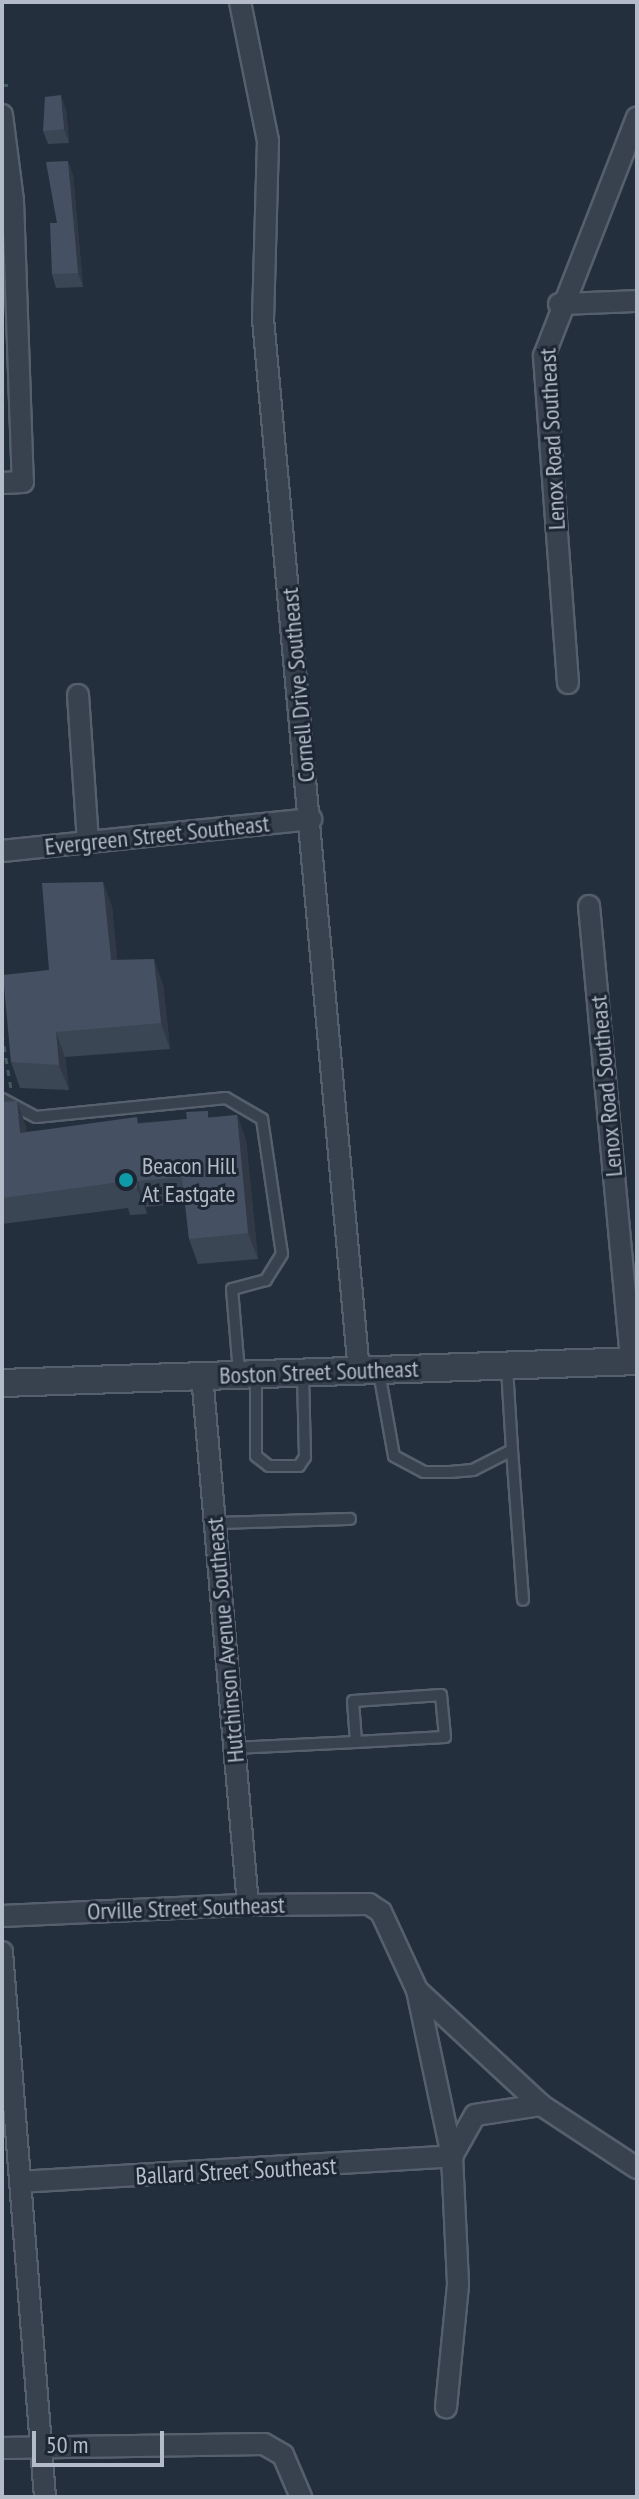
<!DOCTYPE html>
<html>
<head>
<meta charset="utf-8">
<style>
	body { margin:0 }
	#map { position:relative; width:639px; height:2499px; overflow:hidden; background:#242f3e; font-family:"PT Sans Narrow",sans-serif }
	div>[style] { position:absolute }
	.path>* { height:3px; margin-top:-1.5px; transform-origin:0; background:repeating-linear-gradient(90deg,#44595c 0 6px,transparent 0 12px) }
	.roads { filter:drop-shadow(2px 0 #565f6c) drop-shadow(-2px 0 #565f6c) drop-shadow(0 2px #565f6c) drop-shadow(0 -2px #565f6c) }
	.service>* { height:10px; margin:-5px; padding:0 5px; transform-origin:5px; border-radius:5px; background:#38414e }
	.minor>* { height:20px; margin:-10px; padding:0 10px; transform-origin:10px; border-radius:10px; background:#38414e }
	.tertiary>* { height:26px; margin:-13px; padding:0 13px; transform-origin:13px; border-radius:13px; background:#38414e }
	.wall>* { inset:0; background:#3b4654 }
	.shaded-wall>* { inset:0; background:#303945 }
	.building>* { inset:0; background:#455162 }
	.dots>* { width:22px; height:22px; translate:-50% -50%; box-sizing:border-box; border:4px solid #1d2633; border-radius:50% }
	span { translate:-50% -50%; white-space:nowrap; text-align:center; line-height:1.15; -webkit-text-stroke:6px #1d2633; paint-order:stroke }
	.street-label { font-size:24px; color:#b4bcc9 }
	.poi-label { font-size:24px; color:#b4bcc9 }
	.left { translate:0 -50%; text-align:left }
	.frame { position:absolute; inset:0; border:4px solid #b4bcc9; pointer-events:none }
	.scale { position:absolute; left:32px; top:2431px; width:132px; height:36px; box-sizing:border-box; border:4px solid #b4bcc9; border-top:0; padding-left:10px; font-size:24px; line-height:28px; white-space:nowrap; color:#b4bcc9; -webkit-text-stroke:6px #1d2633; paint-order:stroke }
</style>
</head>
<body>
<div id="map">
	<div class="path">
		<div style="left:2px;top:85px;width:11px"></div>
		<div style="left:2px;top:1034px;width:56px;rotate:80.7deg"></div>
	</div>
	<div class="roads">
		<div class="service">
			<div style="left:2px;top:1099px;width:38px;rotate:28deg"></div>
			<div style="left:36px;top:1117px;width:191px;rotate:-5.7deg"></div>
			<div style="left:226px;top:1098px;width:42px;rotate:30.3deg"></div>
			<div style="left:262px;top:1119px;width:136px;rotate:81.6deg"></div>
			<div style="left:282px;top:1254px;width:31px;rotate:122deg"></div>
			<div style="left:266px;top:1280px;width:35px;rotate:165deg"></div>
			<div style="left:232px;top:1289px;width:84px;rotate:85.2deg"></div>
			<div style="left:379px;top:1372px;width:85px;rotate:79.9deg"></div>
			<div style="left:394px;top:1456px;width:34px;rotate:28deg"></div>
			<div style="left:424px;top:1472px;width:26px"></div>
			<div style="left:450px;top:1472px;width:23px;rotate:-5deg"></div>
			<div style="left:473px;top:1470px;width:44px;rotate:-27.1deg"></div>
			<div style="left:512px;top:1450px;width:82px;rotate:-93.5deg"></div>
			<div style="left:256px;top:1376px;width:80px;rotate:90deg"></div>
			<div style="left:256px;top:1456px;width:16px;rotate:38deg"></div>
			<div style="left:269px;top:1466px;width:30px"></div>
			<div style="left:299px;top:1466px;width:11px;rotate:-56deg"></div>
			<div style="left:305px;top:1457px;width:82px;rotate:-91.4deg"></div>
			<div style="left:512px;top:1450px;width:150px;rotate:85.8deg"></div>
			<div style="left:215px;top:1523px;width:135px;rotate:-1.7deg"></div>
			<div style="left:234px;top:1748px;width:122px;rotate:-2.8deg"></div>
			<div style="left:356px;top:1742px;width:89px;rotate:-3.2deg"></div>
			<div style="left:445px;top:1737px;width:42px;rotate:-95.4deg"></div>
			<div style="left:441px;top:1695px;width:88px;rotate:176.1deg"></div>
			<div style="left:353px;top:1701px;width:41px;rotate:85.8deg"></div>
		</div>
		<div class="minor">
			<div style="left:240px;top:2px;width:142px;rotate:78.6deg"></div>
			<div style="left:268px;top:141px;width:178px;rotate:91.6deg"></div>
			<div style="left:263px;top:319px;width:1056px;rotate:84.79deg"></div>
			<div style="left:2px;top:115px;width:87px;rotate:82.7deg"></div>
			<div style="left:13px;top:201px;width:281px;rotate:88deg"></div>
			<div style="left:23px;top:482px;width:21px;rotate:177deg"></div>
			<div style="left:559px;top:304px;width:78px;rotate:-2.2deg"></div>
			<div style="left:568px;top:683px;width:328px;rotate:-94.2deg"></div>
			<div style="left:544px;top:356px;width:256px;rotate:-68.7deg"></div>
			<div style="left:78px;top:695px;width:146px;rotate:86.1deg"></div>
			<div style="left:2px;top:851px;width:311px;rotate:-5.9deg"></div>
			<div style="left:589px;top:906px;width:457px;rotate:84.7deg"></div>
			<div style="left:202px;top:1375px;width:532px;rotate:85.04deg"></div>
			<div style="left:2px;top:1916px;width:246px;rotate:-2.6deg"></div>
			<div style="left:248px;top:1905px;width:121px;rotate:-0.5deg"></div>
			<div style="left:369px;top:1904px;width:14px;rotate:34deg"></div>
			<div style="left:381px;top:1912px;width:86px;rotate:65.2deg"></div>
			<div style="left:417px;top:1990px;width:170px;rotate:78.1deg"></div>
			<div style="left:452px;top:2156px;width:129px;rotate:87.3deg"></div>
			<div style="left:458px;top:2285px;width:123px;rotate:95.6deg"></div>
			<div style="left:2px;top:1952px;width:547px;rotate:85.49deg"></div>
			<div style="left:417px;top:1990px;width:169px;rotate:42.8deg"></div>
			<div style="left:541px;top:2105px;width:115px;rotate:33.3deg"></div>
			<div style="left:20px;top:2182px;width:433px;rotate:-3.4deg"></div>
			<div style="left:452px;top:2156px;width:47px;rotate:-60.7deg"></div>
			<div style="left:475px;top:2115px;width:67px;rotate:-8.6deg"></div>
			<div style="left:2px;top:2448px;width:262px;rotate:-0.9deg"></div>
			<div style="left:264px;top:2444px;width:22px;rotate:30deg"></div>
			<div style="left:283px;top:2455px;width:46px;rotate:66.8deg"></div>
		</div>
		<div class="tertiary">
			<div style="left:2px;top:1383px;width:635px;rotate:-1.98deg"></div>
		</div>
	</div>
	<div class="wall">
		<div style="clip-path:polygon(66px 109px,69px 143px,48px 144px,43px 131px)"></div>
		<div style="clip-path:polygon(73px 174px,83px 287px,56px 288px,52px 274px,57px 223px)"></div>
		<div style="clip-path:polygon(103px 882px,112px 907px,117px 960px,163px 984px,170px 1049px,65px 1057px,69px 1090px,20px 1088px,11px 1062px,49px 970px)"></div>
		<div style="clip-path:polygon(2px 1102px,26px 1126px,26px 1132px,237px 1115px,246px 1140px,258px 1259px,198px 1264px,189px 1239px,185px 1203px,146px 1207px,147px 1214px,130px 1215px,128px 1208px,2px 1224px)"></div>
	</div>
	<div class="shaded-wall">
		<div style="clip-path:polygon(61px 95px,66px 109px,69px 143px,64px 129px)"></div>
		<div style="clip-path:polygon(68px 161px,73px 174px,83px 287px,78px 273px)"></div>
		<div style="clip-path:polygon(103px 882px,112px 907px,120px 985px,111px 960px)"></div>
		<div style="clip-path:polygon(154px 959px,163px 984px,170px 1049px,161px 1023px)"></div>
		<div style="clip-path:polygon(56px 1032px,65px 1057px,69px 1090px,59px 1065px)"></div>
		<div style="clip-path:polygon(17px 1101px,26px 1126px,29px 1159px,20px 1133px)"></div>
		<div style="clip-path:polygon(237px 1115px,246px 1140px,258px 1259px,248px 1233px)"></div>
		<div style="clip-path:polygon(137px 1181px,146px 1207px,147px 1214px,137px 1188px)"></div>
	</div>
	<div class="building">
		<div style="clip-path:polygon(61px 95px,64px 129px,43px 131px,45px 97px)"></div>
		<div style="clip-path:polygon(68px 161px,78px 273px,52px 274px,50px 223px,57px 223px,46px 162px)"></div>
		<div style="clip-path:polygon(103px 882px,111px 960px,154px 959px,161px 1023px,56px 1032px,59px 1065px,11px 1062px,3px 975px,49px 970px,42px 883px)"></div>
		<div style="clip-path:polygon(17px 1101px,20px 1133px,137px 1117px,138px 1124px,187px 1119px,186px 1112px,208px 1111px,208px 1118px,237px 1115px,248px 1233px,189px 1239px,182px 1177px,137px 1181px,137px 1188px,121px 1190px,120px 1182px,2px 1198px,2px 1102px)"></div>
	</div>
	<div class="dots">
		<div style="left:126px;top:1180px;background:#0f9aa8"></div>
	</div>
	<div class="street-label">
		<span style="left:552px;top:439px;rotate:-93deg">Lenox Road Southeast</span>
		<span style="left:298px;top:685px;rotate:-95deg">Cornell Drive Southeast</span>
		<span style="left:157px;top:835px;rotate:-6deg">Evergreen Street Southeast</span>
		<span style="left:606px;top:1086px;rotate:-95deg">Lenox Road Southeast</span>
		<span style="left:319px;top:1372px;rotate:-2deg">Boston Street Southeast</span>
		<span style="left:225px;top:1640px;rotate:-95deg">Hutchinson Avenue Southeast</span>
		<span style="left:186px;top:1908px;rotate:-2deg">Orville Street Southeast</span>
		<span style="left:236px;top:2171px;rotate:-3deg">Ballard Street Southeast</span>
	</div>
	<div class="poi-label">
		<span class="left" style="left:142px;top:1180px">Beacon Hill<br>At Eastgate</span>
	</div>
	<div class="frame"></div>
	<div class="scale">50 m</div>
</div>
</body>
</html>
